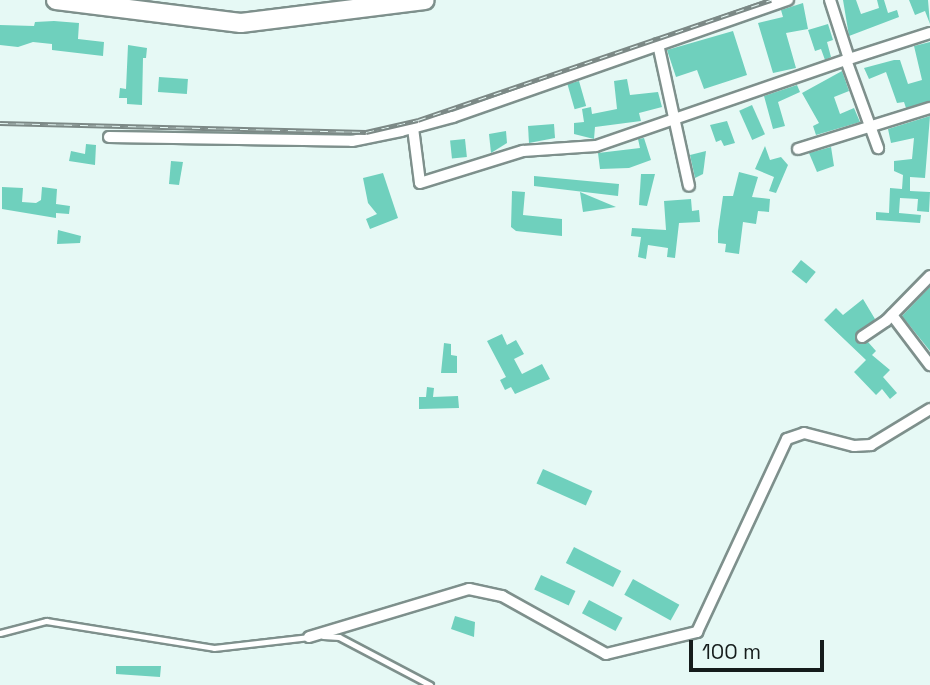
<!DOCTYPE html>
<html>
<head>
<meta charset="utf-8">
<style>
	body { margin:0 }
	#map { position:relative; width:930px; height:685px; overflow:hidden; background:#e6f9f5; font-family:"Space Grotesk",sans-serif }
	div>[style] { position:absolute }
	.building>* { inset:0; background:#6fd0bd; transform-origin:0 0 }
	.roads { filter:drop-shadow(2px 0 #7e908c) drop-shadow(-2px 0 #7e908c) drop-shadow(0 2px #7e908c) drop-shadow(0 -2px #7e908c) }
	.lane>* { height:5px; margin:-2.5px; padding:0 2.5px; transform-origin:2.5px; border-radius:2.5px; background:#fff }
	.street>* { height:10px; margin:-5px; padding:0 5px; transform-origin:5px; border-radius:5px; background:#fff }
	.highway>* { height:18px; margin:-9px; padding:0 9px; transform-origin:9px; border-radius:9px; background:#fff }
	.rail>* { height:5px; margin-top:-2.5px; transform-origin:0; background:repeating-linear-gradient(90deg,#e6f9f5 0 8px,#7c8986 0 16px); box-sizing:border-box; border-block:2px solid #7c8986 }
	span { translate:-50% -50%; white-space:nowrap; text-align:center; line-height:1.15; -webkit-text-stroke:6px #e6f9f5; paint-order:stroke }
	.scale { position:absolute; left:689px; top:640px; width:135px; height:32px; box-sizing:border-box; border:4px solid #151c1b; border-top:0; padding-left:9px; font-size:21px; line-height:24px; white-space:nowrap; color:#151c1b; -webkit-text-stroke:5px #e6f9f5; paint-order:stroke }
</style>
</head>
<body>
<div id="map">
	<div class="building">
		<div style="clip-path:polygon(843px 0,856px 0,861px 14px,879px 8px,877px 0,884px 0,888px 13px,897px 10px,899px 17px,849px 36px)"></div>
		<div style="clip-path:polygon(909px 0,928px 0,930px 24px,925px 11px,915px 15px)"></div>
		<div style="clip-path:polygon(803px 3px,808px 29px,786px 33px,796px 68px,773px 73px,758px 23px,783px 17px,781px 10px)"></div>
		<div style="clip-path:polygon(54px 21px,79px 23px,78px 39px,104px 42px,103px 56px,52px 50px,52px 44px,33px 42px,18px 47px,0 45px,0 25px,34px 26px,35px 22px)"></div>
		<div style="clip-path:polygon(828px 24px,833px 40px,827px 42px,831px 57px,825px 60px,821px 49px,815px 51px,808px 30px)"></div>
		<div style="clip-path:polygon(733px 31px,747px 75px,704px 89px,697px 70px,676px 77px,667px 50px)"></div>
		<div style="clip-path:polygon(930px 42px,930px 101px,906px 108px,904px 102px,897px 103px,886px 72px,869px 79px,864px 68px,894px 60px,900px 60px,908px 84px,922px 80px,914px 46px)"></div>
		<div style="clip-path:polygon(128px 45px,147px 48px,146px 58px,143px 58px,142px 105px,127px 104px,127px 98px,119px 98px,120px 88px,126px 89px)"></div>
		<div style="clip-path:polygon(842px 71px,849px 91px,834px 97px,840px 114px,854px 108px,860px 122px,816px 135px,813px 126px,819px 123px,802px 93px)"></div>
		<div style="left:159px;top:77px;width:29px;height:15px;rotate:4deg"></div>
		<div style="clip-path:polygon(627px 79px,630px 95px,658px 92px,662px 107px,639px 113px,641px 121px,595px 127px,594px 139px,574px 134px,574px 123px,584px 122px,582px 109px,591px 107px,592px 114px,617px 109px,614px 81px)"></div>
		<div style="left:579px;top:81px;width:26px;height:12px;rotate:74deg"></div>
		<div style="clip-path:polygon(797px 85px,800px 92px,778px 102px,785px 126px,773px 129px,764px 96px)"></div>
		<div style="left:752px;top:105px;width:32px;height:14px;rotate:66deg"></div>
		<div style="clip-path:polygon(930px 116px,925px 178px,910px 177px,910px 191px,930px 192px,929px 212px,917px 211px,918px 199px,900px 198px,899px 213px,921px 215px,920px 223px,876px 220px,876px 212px,889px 213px,890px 188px,902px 189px,903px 175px,894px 171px,894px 161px,912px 159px,914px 138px,891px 143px,888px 129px)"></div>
		<div style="clip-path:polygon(727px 121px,735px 143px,724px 146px,721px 140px,716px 142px,710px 125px)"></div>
		<div style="clip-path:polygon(554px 124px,555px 138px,529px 143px,528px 126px)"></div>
		<div style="clip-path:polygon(506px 131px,507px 143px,491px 153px,489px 134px)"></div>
		<div style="clip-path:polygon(644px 138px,651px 160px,629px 168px,600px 169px,598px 153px,640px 148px,638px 139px)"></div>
		<div style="left:465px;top:139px;width:18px;height:15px;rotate:84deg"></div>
		<div style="clip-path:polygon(86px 144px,96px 145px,95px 165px,69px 161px,71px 151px,85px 154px)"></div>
		<div style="clip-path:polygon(765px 146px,770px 160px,781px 157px,788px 165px,776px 193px,769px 191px,774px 177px,755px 169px)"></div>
		<div style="clip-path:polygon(831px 147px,834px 166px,817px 172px,809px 153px)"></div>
		<div style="clip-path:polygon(706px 151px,703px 174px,695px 178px,690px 155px)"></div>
		<div style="clip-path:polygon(171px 161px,183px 162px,179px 185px,169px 184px)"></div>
		<div style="clip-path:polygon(739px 172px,758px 177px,752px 197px,770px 199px,769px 212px,758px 211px,756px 224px,743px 222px,739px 254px,725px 252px,726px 244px,718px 243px,718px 231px,723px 196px,733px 196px)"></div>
		<div style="clip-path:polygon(383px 173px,398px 218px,370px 229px,366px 219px,377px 214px,368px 203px,363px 178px)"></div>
		<div style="clip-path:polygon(641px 174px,655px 174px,647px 206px,639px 205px)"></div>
		<div style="clip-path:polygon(534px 176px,619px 184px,618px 196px,534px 186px)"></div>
		<div style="clip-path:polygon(2px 187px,23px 188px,22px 202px,36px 203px,41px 200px,42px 187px,57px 189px,56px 204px,70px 206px,69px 214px,56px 213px,56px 218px,2px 209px)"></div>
		<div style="clip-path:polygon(512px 191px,525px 192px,523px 215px,562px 219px,562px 236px,516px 231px,511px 227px)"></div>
		<div style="clip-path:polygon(580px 192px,616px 207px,583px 212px)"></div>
		<div style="clip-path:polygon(691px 199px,692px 211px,699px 210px,700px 222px,679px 223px,675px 258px,667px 257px,668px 248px,648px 245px,646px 259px,638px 257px,641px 237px,631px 236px,632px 228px,666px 230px,664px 201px)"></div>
		<div style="clip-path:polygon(58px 230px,81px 236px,80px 243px,57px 244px)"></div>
		<div style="left:801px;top:260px;width:19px;height:15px;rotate:39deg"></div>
		<div style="clip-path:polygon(930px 287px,930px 351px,902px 316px)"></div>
		<div style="clip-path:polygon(863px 299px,875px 319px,855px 338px,859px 344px,868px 342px,876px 351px,872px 355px,890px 370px,883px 377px,897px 393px,890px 399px,882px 389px,876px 395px,854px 372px,866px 360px,824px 320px,836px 308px,843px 315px)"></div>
		<div style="clip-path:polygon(502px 334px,507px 345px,516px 340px,524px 354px,514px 359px,522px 374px,542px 364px,550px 379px,515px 394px,511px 387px,505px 390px,500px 380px,506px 377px,487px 341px)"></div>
		<div style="clip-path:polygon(444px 343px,451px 344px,451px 355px,457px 356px,457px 373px,441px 373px)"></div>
		<div style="clip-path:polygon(427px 387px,434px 388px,433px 397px,458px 396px,459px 408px,419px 409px,419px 397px,426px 397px)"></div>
		<div style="left:543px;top:469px;width:54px;height:16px;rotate:24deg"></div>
		<div style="left:574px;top:547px;width:53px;height:18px;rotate:27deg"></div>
		<div style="left:541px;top:575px;width:38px;height:16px;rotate:25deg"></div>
		<div style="left:633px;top:579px;width:53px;height:18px;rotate:29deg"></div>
		<div style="left:589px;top:600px;width:38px;height:15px;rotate:28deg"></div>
		<div style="clip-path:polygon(455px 616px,475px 622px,474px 637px,451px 629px)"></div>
		<div style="clip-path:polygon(116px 666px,161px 666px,160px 677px,116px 674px)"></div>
	</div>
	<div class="roads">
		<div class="lane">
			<div style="left:0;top:633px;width:48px;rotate:-14.6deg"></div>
			<div style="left:46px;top:621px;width:170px;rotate:9.1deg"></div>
			<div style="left:214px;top:648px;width:96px;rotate:-6.6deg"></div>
			<div style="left:323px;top:636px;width:16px;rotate:4deg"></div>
			<div style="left:339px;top:637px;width:103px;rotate:27.8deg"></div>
		</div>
		<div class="street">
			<div style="left:830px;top:0;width:62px;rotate:72.1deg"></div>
			<div style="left:849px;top:59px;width:85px;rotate:-17.8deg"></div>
			<div style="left:658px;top:44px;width:145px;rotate:77.7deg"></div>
			<div style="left:846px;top:60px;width:94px;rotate:70deg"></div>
			<div style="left:413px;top:128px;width:55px;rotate:82.7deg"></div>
			<div style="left:420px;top:183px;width:108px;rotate:-17.3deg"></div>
			<div style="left:523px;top:151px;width:73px;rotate:-3.9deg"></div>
			<div style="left:596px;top:146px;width:268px;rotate:-19deg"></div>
			<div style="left:109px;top:137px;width:243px;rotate:0.9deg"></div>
			<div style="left:352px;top:141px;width:50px;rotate:-11.5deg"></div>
			<div style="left:401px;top:131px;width:54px;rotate:-15.1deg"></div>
			<div style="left:453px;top:117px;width:355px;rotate:-19.3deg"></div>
			<div style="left:798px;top:149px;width:138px;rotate:-17.3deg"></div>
			<div style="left:892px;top:315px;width:63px;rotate:52.8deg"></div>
			<div style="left:862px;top:337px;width:29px;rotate:-34deg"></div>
			<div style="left:886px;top:321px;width:63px;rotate:-45.6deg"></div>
			<div style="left:309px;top:637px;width:167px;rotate:-16.7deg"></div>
			<div style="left:469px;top:589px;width:34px;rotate:12deg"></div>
			<div style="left:502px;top:596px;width:119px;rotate:29.1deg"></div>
			<div style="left:606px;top:654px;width:94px;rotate:-13.6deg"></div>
			<div style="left:697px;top:632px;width:213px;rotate:-65deg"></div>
			<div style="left:787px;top:439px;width:18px;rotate:-19deg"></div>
			<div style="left:804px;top:433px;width:52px;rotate:14.6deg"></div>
			<div style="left:854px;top:446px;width:17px;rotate:-3deg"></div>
			<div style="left:871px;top:445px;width:69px;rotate:-31.4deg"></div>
		</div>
		<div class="highway">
			<div style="left:56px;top:0;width:186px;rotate:7.1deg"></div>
			<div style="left:241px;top:23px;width:185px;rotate:-7.1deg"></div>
		</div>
	</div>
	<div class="rail">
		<div style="left:0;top:123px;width:366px;rotate:1.4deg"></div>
		<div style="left:366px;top:132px;width:53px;rotate:-13deg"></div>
		<div style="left:418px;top:120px;width:373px;rotate:-18.8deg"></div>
	</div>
	<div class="scale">100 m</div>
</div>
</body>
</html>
